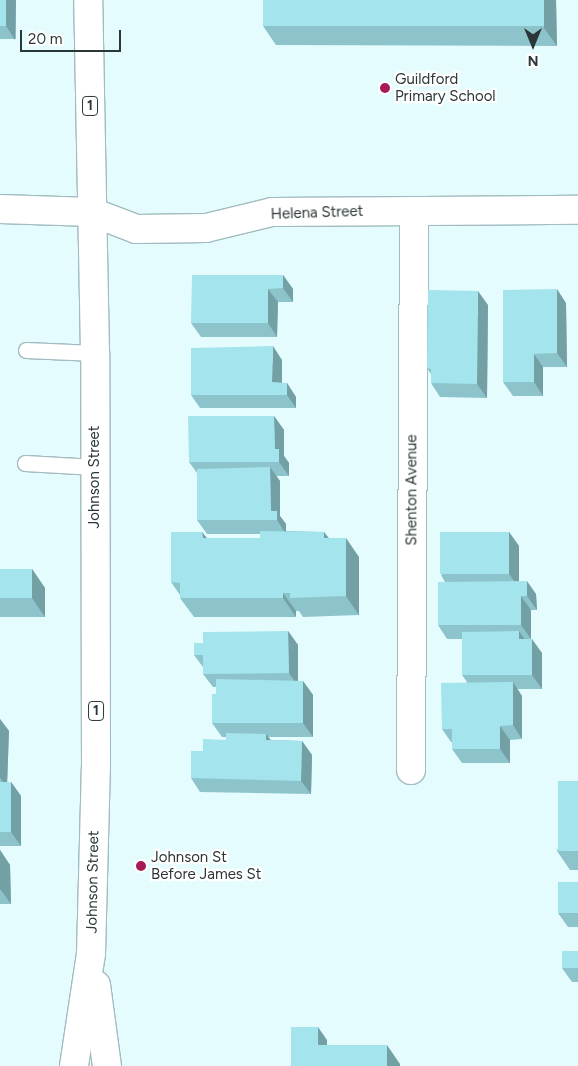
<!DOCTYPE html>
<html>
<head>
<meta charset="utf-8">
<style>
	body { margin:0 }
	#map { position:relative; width:578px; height:1066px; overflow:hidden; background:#e5fcfe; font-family:Figtree,sans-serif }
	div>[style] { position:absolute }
	.roads { filter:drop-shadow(1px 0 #a1bcbf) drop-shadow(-1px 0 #a1bcbf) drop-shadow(0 1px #a1bcbf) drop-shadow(0 -1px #a1bcbf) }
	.lane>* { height:15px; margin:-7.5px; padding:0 7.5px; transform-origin:7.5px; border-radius:7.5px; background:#fff }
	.street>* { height:28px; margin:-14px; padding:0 14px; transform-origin:14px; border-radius:14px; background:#fff }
	.highway>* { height:28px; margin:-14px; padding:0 14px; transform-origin:14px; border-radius:14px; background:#fff }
	.wall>* { inset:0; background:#8dc4cb; transform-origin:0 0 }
	.shaded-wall>* { inset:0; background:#73a0a5 }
	.building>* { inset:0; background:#a4e4ec; transform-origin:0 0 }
	.dots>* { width:14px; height:14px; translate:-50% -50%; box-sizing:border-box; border:2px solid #fff; border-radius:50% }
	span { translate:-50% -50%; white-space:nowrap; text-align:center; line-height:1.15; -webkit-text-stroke:4.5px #fff; paint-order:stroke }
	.shield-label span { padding:1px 4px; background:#fff; border:1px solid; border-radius:4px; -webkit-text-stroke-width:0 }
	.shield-label { font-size:14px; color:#2b3637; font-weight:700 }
	.poi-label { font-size:15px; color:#2b3637 }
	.left { translate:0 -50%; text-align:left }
	.street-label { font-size:15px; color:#2b3637 }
	.north { position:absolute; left:508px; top:20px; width:50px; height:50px; -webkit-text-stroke:4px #fff; paint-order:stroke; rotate:180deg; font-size:14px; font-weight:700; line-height:20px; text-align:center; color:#2b3637 }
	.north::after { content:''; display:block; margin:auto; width:18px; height:22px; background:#2b3637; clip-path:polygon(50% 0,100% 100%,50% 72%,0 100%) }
	.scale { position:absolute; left:20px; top:30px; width:101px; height:22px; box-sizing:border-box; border:2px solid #2b3637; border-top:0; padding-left:6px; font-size:15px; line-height:18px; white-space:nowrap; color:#2b3637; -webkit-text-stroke:4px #fff; paint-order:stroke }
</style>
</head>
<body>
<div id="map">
	<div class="roads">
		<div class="lane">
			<div style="left:26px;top:350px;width:69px;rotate:2.5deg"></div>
			<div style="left:25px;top:463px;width:70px;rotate:3.3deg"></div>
		</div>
		<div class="street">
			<div style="left:0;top:209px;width:92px;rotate:1.9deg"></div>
			<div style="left:92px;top:212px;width:47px;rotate:21.1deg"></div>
			<div style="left:136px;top:229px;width:70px;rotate:-0.8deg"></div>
			<div style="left:206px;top:228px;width:68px;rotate:-13.6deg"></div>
			<div style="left:272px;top:212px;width:306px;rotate:-0.4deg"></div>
			<div style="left:411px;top:770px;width:559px;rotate:-89.69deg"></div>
		</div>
		<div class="highway">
			<div style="left:96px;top:985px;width:82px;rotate:82.3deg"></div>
			<div style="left:74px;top:1066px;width:113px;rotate:-81.4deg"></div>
			<div style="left:91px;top:954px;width:187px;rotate:-88.5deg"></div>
			<div style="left:96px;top:767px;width:414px;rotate:-90.1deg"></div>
			<div style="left:95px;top:353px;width:353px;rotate:-91.1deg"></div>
		</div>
	</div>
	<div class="wall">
		<div style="left:0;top:0;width:16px;height:39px"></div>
		<div style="clip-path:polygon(263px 0,556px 0,557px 46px,276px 45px,263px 26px)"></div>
		<div style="clip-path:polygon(283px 275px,293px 289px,293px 302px,278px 302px,277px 337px,201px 337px,191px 323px)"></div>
		<div style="clip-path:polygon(566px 303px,567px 367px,543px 367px,543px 396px,513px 396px,503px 382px)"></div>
		<div style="clip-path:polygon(488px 305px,487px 398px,440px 397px,431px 383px,431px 374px,427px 368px)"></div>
		<div style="clip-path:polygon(282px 360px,282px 383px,287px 383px,296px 397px,296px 408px,200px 408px,191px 395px)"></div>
		<div style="clip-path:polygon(274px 416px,284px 430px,284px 456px,289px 463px,289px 476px,276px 476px,280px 481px,280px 516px,286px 524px,286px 531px,324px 532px,329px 538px,359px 557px,359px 615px,303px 617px,299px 611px,296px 611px,296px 617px,194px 617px,180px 598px,180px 595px,171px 582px,202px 532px,207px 538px,260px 538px,260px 534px,207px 534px,197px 520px,197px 473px,189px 462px)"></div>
		<div style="clip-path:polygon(509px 532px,519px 546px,519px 581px,536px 594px,537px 610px,531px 610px,531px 639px,525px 639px,542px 653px,542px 689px,517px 689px,522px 696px,522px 739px,510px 740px,510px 763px,462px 763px,452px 749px,452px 742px,451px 742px,442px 729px,467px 682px,462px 675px,462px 639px,447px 639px,438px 625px,445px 582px,441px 575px)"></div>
		<div style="clip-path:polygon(0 569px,32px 569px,45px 588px,45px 617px,0 617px)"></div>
		<div style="clip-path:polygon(288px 631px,298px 645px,298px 681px,303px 681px,313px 695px,313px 737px,268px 737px,271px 740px,302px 741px,312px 755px,311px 794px,200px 792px,191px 778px,203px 751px,226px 740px,226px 737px,222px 737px,212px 723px,216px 694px,216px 687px,213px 687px,203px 674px,203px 667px,194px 655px,203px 643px)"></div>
		<div style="clip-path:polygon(0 719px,9px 731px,7px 782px,11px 782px,21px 796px,21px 846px,0 846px)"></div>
		<div style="clip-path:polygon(578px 781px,578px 870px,570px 870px,557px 851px)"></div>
		<div style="clip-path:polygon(0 850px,10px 865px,11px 904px,0 904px)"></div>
		<div style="clip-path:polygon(578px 882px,578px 927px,568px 927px,558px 913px)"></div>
		<div style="clip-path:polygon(578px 951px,578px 982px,572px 982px,562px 968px)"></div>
	</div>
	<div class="shaded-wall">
		<div style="clip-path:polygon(6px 0,16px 0,15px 40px,6px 26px)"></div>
		<div style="clip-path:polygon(544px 0,556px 0,557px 46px,544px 28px)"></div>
		<div style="clip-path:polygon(283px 275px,293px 289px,293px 302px,283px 288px)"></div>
		<div style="clip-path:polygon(268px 289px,278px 302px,277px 337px,268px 323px)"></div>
		<div style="clip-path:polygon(557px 289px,566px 303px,567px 367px,557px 353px)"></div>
		<div style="clip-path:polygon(478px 291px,488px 305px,487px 398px,477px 384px)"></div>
		<div style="clip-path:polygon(273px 346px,282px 360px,282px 395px,272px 382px)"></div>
		<div style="clip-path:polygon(534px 354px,543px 367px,543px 396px,534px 382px)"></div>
		<div style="clip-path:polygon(287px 383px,296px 397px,296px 408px,287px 395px)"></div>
		<div style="clip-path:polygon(274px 416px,284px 430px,284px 456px,289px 463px,289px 476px,279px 462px,275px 449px)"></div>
		<div style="clip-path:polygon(270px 467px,280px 481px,280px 516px,286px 524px,286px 534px,271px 511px)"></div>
		<div style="clip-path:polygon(202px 532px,216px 550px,203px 538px)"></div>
		<div style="clip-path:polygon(324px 532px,337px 550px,324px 538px)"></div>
		<div style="clip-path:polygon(509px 532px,519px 546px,519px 588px,509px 574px)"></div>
		<div style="clip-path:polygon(346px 538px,359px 557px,359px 615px,346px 596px)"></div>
		<div style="clip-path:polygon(32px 569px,45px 588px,45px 617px,32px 598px)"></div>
		<div style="clip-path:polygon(527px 581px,536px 594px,537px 610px,527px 596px)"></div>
		<div style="clip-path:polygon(283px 593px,296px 611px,296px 617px,283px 598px)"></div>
		<div style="clip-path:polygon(521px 596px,531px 610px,531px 639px,521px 625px)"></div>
		<div style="clip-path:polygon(288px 631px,298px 645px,298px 686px,289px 673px)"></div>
		<div style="clip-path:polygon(519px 631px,529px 645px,519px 639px)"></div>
		<div style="clip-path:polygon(532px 639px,542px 653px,542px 689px,532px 675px)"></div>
		<div style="clip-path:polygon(303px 681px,313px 695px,313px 737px,303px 723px)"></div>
		<div style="clip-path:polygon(513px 682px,522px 696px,522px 739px,513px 725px)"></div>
		<div style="clip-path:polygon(0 719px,9px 731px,7px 788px,0 778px)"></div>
		<div style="clip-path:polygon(500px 726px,510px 740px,510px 763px,500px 749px)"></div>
		<div style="clip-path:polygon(266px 734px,276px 747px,266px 740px)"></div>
		<div style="clip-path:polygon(302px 741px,312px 755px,311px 794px,301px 781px)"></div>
		<div style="clip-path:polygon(11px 782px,21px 796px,21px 846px,11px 832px)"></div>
		<div style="clip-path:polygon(0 850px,10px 865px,11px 904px,0 889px)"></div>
		<div style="clip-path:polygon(318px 1027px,327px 1040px,327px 1066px,317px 1066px)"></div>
		<div style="clip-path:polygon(387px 1045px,400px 1064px,400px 1066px,387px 1066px)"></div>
	</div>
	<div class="building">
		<div style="left:0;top:0;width:6px;height:26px"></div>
		<div style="left:263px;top:0;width:281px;height:26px"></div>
		<div style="clip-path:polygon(192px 275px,283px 275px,283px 288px,268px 289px,268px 323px,191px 323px)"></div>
		<div style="clip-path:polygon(557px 289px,557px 353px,534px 354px,534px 382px,503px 382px,503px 290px)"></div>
		<div style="clip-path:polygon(428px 290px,478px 291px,477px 384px,431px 383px,431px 369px,427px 368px)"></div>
		<div style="clip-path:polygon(273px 346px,272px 382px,287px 383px,287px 395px,191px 395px,191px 348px)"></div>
		<div style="clip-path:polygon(188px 416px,274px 416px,275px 449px,279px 449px,279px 462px,189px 462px)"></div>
		<div style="clip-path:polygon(270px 467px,271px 511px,277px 511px,277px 520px,197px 520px,197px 469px)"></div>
		<div style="clip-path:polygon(260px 531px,324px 532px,324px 538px,346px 538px,346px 596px,290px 598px,290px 593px,283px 593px,283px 598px,180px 598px,180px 583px,171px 582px,171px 532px,202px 532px,203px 538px,260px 538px)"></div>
		<div style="left:509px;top:532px;width:42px;height:69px;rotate:90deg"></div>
		<div style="left:0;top:569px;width:32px;height:29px"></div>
		<div style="clip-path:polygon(527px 581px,527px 596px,521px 596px,521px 625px,438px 625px,438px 582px)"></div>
		<div style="clip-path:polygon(288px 631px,289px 673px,203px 674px,203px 655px,194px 655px,194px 643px,203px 643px,203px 632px)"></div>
		<div style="clip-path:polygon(519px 631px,519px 639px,532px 639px,532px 675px,462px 675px,462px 632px)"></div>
		<div style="clip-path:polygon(216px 679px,303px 681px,303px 723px,212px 723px,212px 694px,216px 694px)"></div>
		<div style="clip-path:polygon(513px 682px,513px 725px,500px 726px,500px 749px,452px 749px,452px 729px,442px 729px,441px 683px)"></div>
		<div style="clip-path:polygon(226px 733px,266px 734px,266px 740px,302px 741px,301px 781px,191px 778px,191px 751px,203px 751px,203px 739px,226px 740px)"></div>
		<div style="left:558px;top:781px;width:20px;height:70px"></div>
		<div style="left:0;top:782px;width:11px;height:50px"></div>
		<div style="left:558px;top:882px;width:20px;height:31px"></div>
		<div style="left:562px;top:951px;width:16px;height:17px"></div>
		<div style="left:291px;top:1027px;width:27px;height:39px"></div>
		<div style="left:318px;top:1045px;width:69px;height:21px"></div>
	</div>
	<div class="dots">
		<div style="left:385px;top:88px;background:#a81958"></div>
		<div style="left:141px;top:866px;background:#a81958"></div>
	</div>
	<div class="shield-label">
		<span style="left:90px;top:106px">1</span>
		<span style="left:96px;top:711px">1</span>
	</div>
	<div class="poi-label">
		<span class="left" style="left:395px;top:88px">Guildford<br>Primary School</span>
		<span class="left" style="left:151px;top:866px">Johnson St<br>Before James St</span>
	</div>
	<div class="street-label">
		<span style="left:317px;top:213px;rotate:-2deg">Helena Street</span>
		<span style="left:95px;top:477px;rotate:-90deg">Johnson Street</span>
		<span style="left:412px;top:490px;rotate:-90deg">Shenton Avenue</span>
		<span style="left:93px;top:882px;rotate:-89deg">Johnson Street</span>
	</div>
	<div class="north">N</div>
	<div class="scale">20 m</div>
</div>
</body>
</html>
